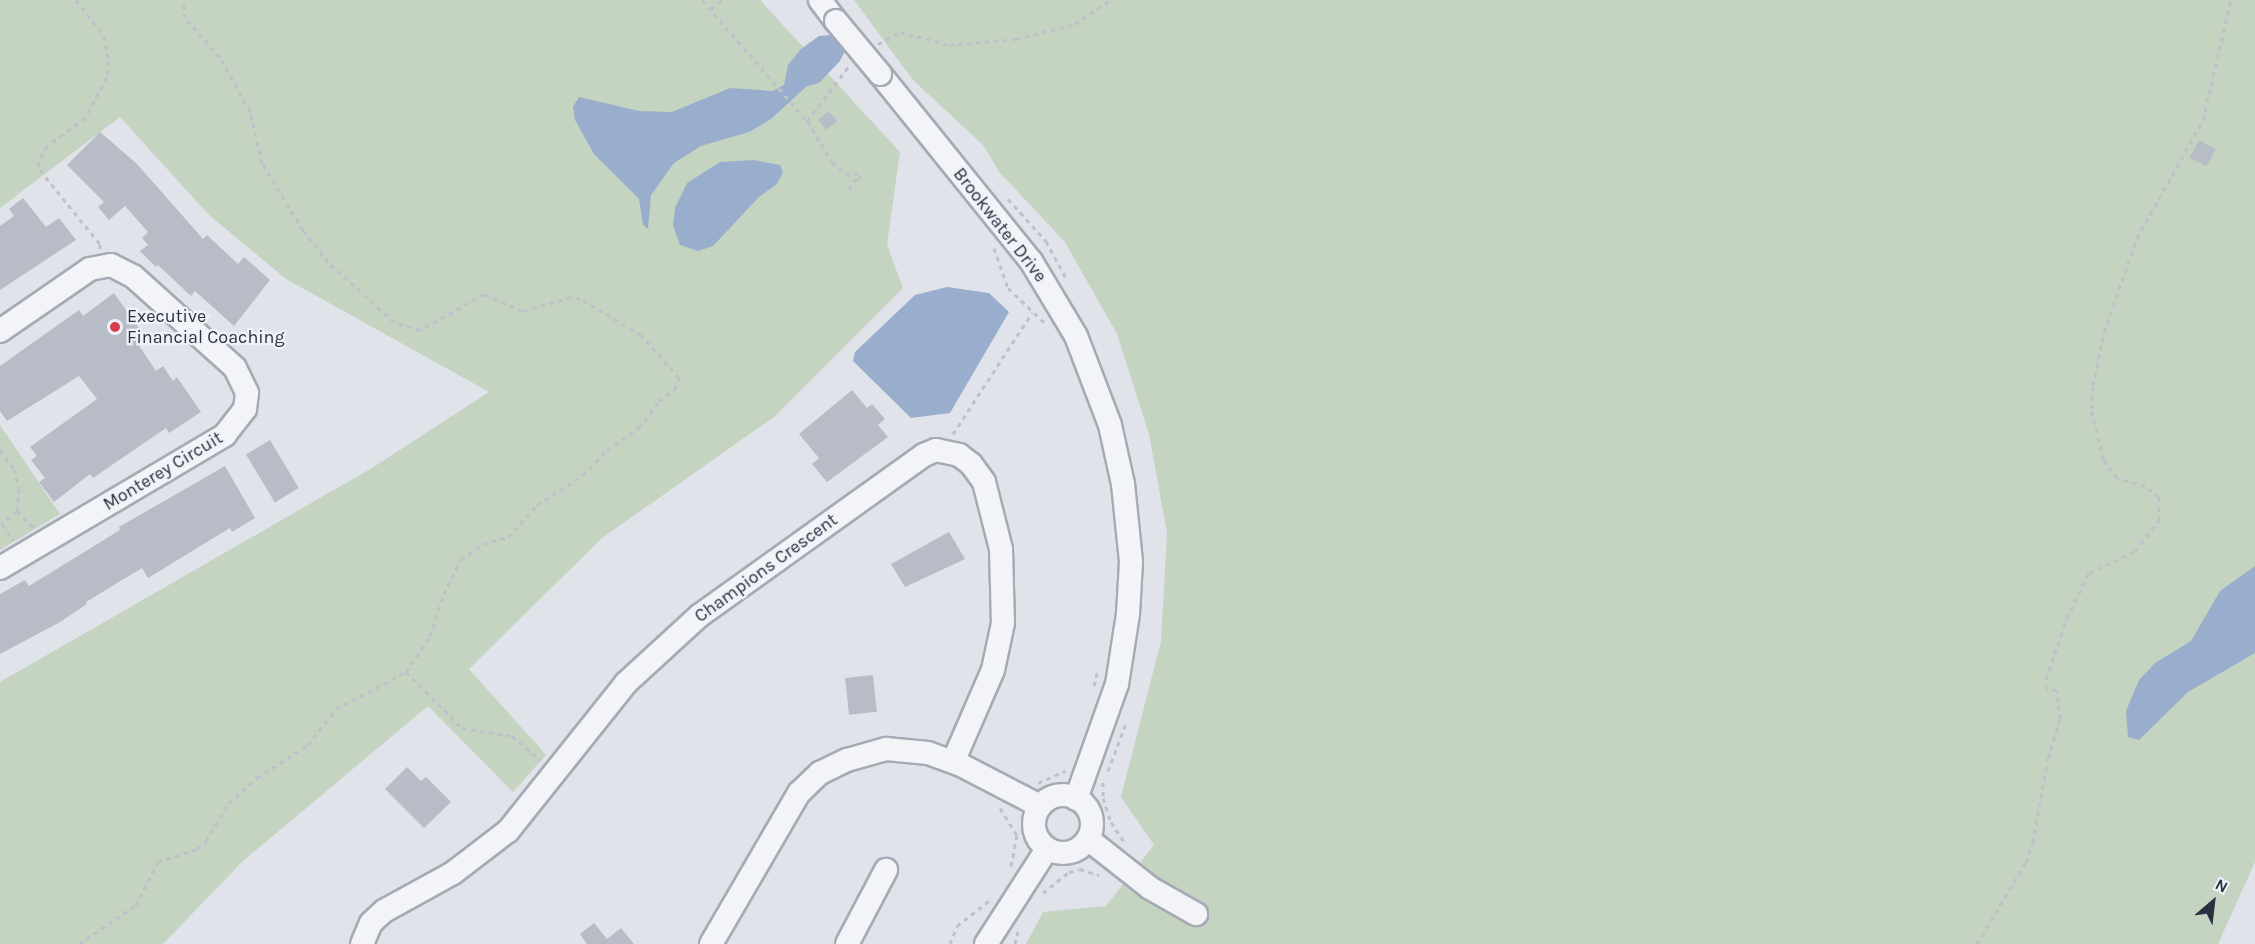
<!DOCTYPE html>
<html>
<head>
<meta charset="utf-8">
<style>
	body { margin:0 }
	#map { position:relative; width:2255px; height:944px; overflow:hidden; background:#e0e3ea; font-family:Karla,sans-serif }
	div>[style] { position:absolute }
	.green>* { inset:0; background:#c4d4c1 }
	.water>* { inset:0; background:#99aecc }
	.building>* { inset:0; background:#b7bcc7; transform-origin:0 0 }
	.path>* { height:3px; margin-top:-1.5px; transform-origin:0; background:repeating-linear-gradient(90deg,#bec1c9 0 4.5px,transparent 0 9px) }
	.roads { filter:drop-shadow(2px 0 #a5aab4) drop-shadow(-2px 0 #a5aab4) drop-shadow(0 2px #a5aab4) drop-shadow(0 -2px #a5aab4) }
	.minor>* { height:22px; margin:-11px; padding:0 11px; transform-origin:11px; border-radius:11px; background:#f3f4f8 }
	.minor>.ring { margin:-11px; padding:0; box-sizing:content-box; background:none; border:22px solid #f3f4f8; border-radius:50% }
	.bridges { filter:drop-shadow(2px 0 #a5aab4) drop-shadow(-2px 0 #a5aab4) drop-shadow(0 2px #a5aab4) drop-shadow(0 -2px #a5aab4) }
	.minor-bridge>* { height:22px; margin:-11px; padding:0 11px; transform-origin:11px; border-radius:11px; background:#f3f4f8 }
	.dots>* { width:16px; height:16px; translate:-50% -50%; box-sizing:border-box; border:3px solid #f0f2f7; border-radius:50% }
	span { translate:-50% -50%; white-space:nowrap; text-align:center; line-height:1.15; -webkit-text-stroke:4.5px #f0f2f7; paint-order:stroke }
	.street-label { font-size:18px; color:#283042 }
	.poi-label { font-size:18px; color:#283042 }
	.left { translate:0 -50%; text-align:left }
	.north { position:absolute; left:2183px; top:872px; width:60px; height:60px; -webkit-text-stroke:4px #f0f2f7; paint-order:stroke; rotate:28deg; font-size:16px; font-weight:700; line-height:24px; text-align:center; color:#283042 }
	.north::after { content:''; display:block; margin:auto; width:21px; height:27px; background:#283042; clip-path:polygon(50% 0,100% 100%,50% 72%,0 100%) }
</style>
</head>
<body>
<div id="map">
	<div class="green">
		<div style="clip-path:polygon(0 0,760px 0,900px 152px,887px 245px,903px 288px,774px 417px,602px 538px,469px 669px,546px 755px,513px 792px,428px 706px,243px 861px,163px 944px,0 944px,0 682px,372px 468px,489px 392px,286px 279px,209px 215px,120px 117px,0 208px)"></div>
		<div style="clip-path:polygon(854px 0,2255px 0,2255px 862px,2218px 944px,1026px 944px,1043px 912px,1106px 906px,1154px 845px,1121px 797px,1161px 641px,1167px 533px,1149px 434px,1117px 334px,1065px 242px,1000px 173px,983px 145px,913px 80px)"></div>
		<div style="clip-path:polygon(0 425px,60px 514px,0 550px)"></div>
	</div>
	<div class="water">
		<div style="clip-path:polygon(842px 34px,849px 43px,840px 61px,819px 83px,807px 86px,771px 119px,749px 132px,701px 146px,674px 163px,651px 195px,648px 229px,643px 225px,639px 199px,594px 154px,575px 120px,573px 107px,579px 97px,639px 111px,672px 112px,730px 88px,773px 91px,784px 85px,788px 65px,801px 49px,819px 36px)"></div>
		<div style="clip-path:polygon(753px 160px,780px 165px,783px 172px,777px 184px,759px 197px,713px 246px,698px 251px,680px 245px,673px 226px,675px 208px,687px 183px,720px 162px)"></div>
		<div style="clip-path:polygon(947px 287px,989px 293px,1009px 312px,950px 413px,911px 418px,853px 361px,855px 352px,915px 295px)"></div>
		<div style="clip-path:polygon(2255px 566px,2255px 653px,2188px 692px,2139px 740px,2128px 737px,2126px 711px,2139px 680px,2155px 663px,2191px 641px,2220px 591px)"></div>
	</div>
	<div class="building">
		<div style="left:829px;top:111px;width:13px;height:14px;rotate:51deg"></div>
		<div style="clip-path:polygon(100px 132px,137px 164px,203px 239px,207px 235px,238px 264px,244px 257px,270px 280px,234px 326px,195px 291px,191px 296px,158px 265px,156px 267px,140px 251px,148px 245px,142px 238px,148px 232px,125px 206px,109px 220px,98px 207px,104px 202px,67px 165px)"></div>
		<div style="left:2199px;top:140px;width:19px;height:20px;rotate:28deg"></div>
		<div style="clip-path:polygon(23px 198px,46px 227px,59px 218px,76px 240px,0 290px,0 226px,14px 216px,9px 209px)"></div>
		<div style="clip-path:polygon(114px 293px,146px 338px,138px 344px,156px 371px,163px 366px,173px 381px,177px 377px,201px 412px,169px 433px,166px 428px,93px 478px,90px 474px,54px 502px,39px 482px,45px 478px,31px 460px,37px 456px,30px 447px,97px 399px,79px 376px,7px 421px,0 411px,0 366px,79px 310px,83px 316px)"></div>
		<div style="clip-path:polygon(852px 390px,867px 408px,872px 404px,885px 419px,878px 425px,888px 437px,827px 482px,812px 464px,819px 458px,799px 434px)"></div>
		<div style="left:270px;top:440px;width:56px;height:28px;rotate:59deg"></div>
		<div style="clip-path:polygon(225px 466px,255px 518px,232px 532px,230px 528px,148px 578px,142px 568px,86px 602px,87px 604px,60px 622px,0 654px,0 594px,25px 580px,29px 586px,120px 530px,119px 527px)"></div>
		<div style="clip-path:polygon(949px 532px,965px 559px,905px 587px,891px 564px)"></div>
		<div style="left:873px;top:675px;width:37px;height:28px;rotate:84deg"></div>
		<div style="clip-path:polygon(407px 767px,421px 781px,426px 777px,451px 802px,424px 828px,385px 789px)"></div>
		<div style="clip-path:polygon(594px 923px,607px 939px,621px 928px,634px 944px,587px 944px,580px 934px)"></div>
	</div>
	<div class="path">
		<div style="left:76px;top:0;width:46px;rotate:52.1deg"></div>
		<div style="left:104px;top:36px;width:25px;rotate:79deg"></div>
		<div style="left:109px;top:61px;width:16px;rotate:97deg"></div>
		<div style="left:107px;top:77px;width:47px;rotate:118.2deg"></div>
		<div style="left:85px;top:118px;width:47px;rotate:143.6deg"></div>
		<div style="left:47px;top:146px;width:18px;rotate:119deg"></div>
		<div style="left:38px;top:162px;width:8px;rotate:76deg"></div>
		<div style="left:40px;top:170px;width:95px;rotate:51deg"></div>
		<div style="left:100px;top:244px;width:5px;rotate:90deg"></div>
		<div style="left:702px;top:0;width:160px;rotate:49deg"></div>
		<div style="left:807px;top:121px;width:69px;rotate:-52.6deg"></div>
		<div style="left:711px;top:9px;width:14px;rotate:-39deg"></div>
		<div style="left:878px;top:44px;width:25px;rotate:-29deg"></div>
		<div style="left:900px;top:32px;width:51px;rotate:14.9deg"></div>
		<div style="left:949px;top:45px;width:67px;rotate:-5.1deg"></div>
		<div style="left:1016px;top:39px;width:61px;rotate:-14.3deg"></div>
		<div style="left:1075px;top:24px;width:42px;rotate:-34.4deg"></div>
		<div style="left:807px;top:121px;width:48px;rotate:58.6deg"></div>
		<div style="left:832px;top:162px;width:28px;rotate:39deg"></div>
		<div style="left:854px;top:180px;width:8px;rotate:-7deg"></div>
		<div style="left:862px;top:179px;width:6px;rotate:-129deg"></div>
		<div style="left:858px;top:174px;width:10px;rotate:-174deg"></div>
		<div style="left:849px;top:190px;width:10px;rotate:-61deg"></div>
		<div style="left:1008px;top:199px;width:57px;rotate:47.9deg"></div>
		<div style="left:1046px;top:241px;width:42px;rotate:61.6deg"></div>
		<div style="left:994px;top:248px;width:42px;rotate:70.7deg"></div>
		<div style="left:1008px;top:288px;width:50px;rotate:43.4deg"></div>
		<div style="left:953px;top:434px;width:145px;rotate:-56.9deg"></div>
		<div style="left:0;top:450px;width:24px;rotate:54deg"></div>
		<div style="left:14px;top:469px;width:21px;rotate:76deg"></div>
		<div style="left:19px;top:489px;width:22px;rotate:95deg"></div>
		<div style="left:17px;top:511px;width:21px;rotate:141deg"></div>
		<div style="left:17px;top:511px;width:24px;rotate:45deg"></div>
		<div style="left:2px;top:524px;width:19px;rotate:55deg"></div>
		<div style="left:406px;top:672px;width:79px;rotate:45deg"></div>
		<div style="left:462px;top:728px;width:51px;rotate:9.1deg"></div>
		<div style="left:512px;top:736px;width:38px;rotate:40deg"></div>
		<div style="left:1094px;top:686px;width:17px;rotate:-77deg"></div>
		<div style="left:1108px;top:771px;width:51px;rotate:-69.4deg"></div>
		<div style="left:1103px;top:782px;width:16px;rotate:90deg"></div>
		<div style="left:1103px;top:798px;width:25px;rotate:72deg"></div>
		<div style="left:1111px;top:822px;width:24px;rotate:57deg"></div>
		<div style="left:1038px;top:783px;width:30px;rotate:-24deg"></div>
		<div style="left:1000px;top:808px;width:32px;rotate:58deg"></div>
		<div style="left:1017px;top:835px;width:32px;rotate:101deg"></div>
		<div style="left:1043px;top:893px;width:33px;rotate:-39deg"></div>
		<div style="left:1069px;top:872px;width:11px;rotate:-15deg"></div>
		<div style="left:1080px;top:869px;width:20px;rotate:18deg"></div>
		<div style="left:79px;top:944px;width:69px;rotate:-34.4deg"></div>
		<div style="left:136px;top:905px;width:48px;rotate:-62.9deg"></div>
		<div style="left:158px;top:862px;width:41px;rotate:-18.4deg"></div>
		<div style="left:197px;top:849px;width:12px;rotate:-42deg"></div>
		<div style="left:206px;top:841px;width:44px;rotate:-58.8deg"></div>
		<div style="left:229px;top:803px;width:38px;rotate:-42deg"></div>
		<div style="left:257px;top:778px;width:61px;rotate:-32.9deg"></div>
		<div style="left:308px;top:745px;width:46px;rotate:-52.1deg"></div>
		<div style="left:336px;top:709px;width:79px;rotate:-27.9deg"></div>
		<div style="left:406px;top:672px;width:43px;rotate:-56.3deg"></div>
		<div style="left:430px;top:636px;width:44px;rotate:-71.6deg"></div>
		<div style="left:444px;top:594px;width:39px;rotate:-64deg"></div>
		<div style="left:461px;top:559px;width:27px;rotate:-34deg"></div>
		<div style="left:483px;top:544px;width:26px;rotate:-16deg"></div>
		<div style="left:508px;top:537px;width:43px;rotate:-47.8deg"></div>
		<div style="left:537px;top:505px;width:55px;rotate:-33.1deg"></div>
		<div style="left:583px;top:475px;width:35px;rotate:-46deg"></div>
		<div style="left:607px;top:450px;width:39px;rotate:-35deg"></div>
		<div style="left:639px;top:428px;width:34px;rotate:-53deg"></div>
		<div style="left:659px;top:401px;width:20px;rotate:-37deg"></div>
		<div style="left:675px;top:389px;width:12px;rotate:-70deg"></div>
		<div style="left:679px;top:378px;width:57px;rotate:-131.5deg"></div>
		<div style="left:641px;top:335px;width:70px;rotate:-149deg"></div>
		<div style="left:581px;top:299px;width:10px;rotate:-169deg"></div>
		<div style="left:571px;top:297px;width:51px;rotate:164.1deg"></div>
		<div style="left:522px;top:311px;width:42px;rotate:-155.9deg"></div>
		<div style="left:484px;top:294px;width:73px;rotate:150.6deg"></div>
		<div style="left:420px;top:330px;width:27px;rotate:-163deg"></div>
		<div style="left:394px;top:322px;width:89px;rotate:-137.7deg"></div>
		<div style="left:328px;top:262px;width:41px;rotate:-128deg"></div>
		<div style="left:303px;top:230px;width:79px;rotate:-121.5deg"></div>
		<div style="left:262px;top:163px;width:53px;rotate:-103deg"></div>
		<div style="left:250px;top:111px;width:62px;rotate:-119.1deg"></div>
		<div style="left:220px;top:57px;width:52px;rotate:-131.9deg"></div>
		<div style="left:185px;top:18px;width:18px;rotate:-96deg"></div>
		<div style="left:950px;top:944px;width:19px;rotate:-69deg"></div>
		<div style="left:957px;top:926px;width:42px;rotate:-38.2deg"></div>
		<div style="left:1015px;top:944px;width:13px;rotate:-77deg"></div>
		<div style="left:1977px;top:944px;width:96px;rotate:-59.1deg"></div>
		<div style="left:2026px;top:862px;width:21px;rotate:-71deg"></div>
		<div style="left:2033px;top:842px;width:85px;rotate:-79.9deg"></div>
		<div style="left:2048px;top:758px;width:41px;rotate:-72.9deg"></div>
		<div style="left:2060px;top:719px;width:29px;rotate:-96deg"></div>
		<div style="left:2057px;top:690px;width:11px;rotate:-175deg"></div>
		<div style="left:2046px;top:689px;width:10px;rotate:-90deg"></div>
		<div style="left:2046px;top:679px;width:65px;rotate:-71deg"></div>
		<div style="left:2067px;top:618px;width:50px;rotate:-63.9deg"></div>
		<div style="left:2089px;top:573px;width:51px;rotate:-25.6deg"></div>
		<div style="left:2135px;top:551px;width:39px;rotate:-52deg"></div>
		<div style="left:2159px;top:520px;width:23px;rotate:-90deg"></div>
		<div style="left:2159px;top:497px;width:18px;rotate:-142deg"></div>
		<div style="left:2145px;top:486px;width:29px;rotate:-164deg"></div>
		<div style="left:2117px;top:478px;width:24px;rotate:-126deg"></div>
		<div style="left:2103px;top:459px;width:51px;rotate:-103.5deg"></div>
		<div style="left:2091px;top:409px;width:24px;rotate:-85deg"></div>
		<div style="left:2093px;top:385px;width:54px;rotate:-78.3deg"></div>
		<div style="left:2104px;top:332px;width:100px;rotate:-70.7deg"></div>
		<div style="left:2137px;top:238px;width:135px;rotate:-60.8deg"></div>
		<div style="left:2203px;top:120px;width:123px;rotate:-76.9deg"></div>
	</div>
	<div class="roads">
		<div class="minor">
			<div style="left:820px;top:0;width:26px;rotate:53deg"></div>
			<div style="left:880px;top:74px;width:240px;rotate:51.1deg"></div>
			<div style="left:1031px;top:261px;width:87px;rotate:59deg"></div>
			<div style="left:1076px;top:336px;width:95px;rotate:69.1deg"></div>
			<div style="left:1110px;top:425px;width:60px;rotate:77.6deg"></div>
			<div style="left:1123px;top:484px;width:78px;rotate:84.1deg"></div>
			<div style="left:1131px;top:562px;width:52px;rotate:93.3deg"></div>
			<div style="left:1128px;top:614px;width:71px;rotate:98.9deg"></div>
			<div style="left:1117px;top:684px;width:122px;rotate:109.6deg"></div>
			<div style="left:0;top:331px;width:109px;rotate:-34.6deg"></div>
			<div style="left:90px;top:269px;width:21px;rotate:-11deg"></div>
			<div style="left:111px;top:265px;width:25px;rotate:27deg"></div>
			<div style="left:133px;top:276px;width:137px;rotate:42deg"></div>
			<div style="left:235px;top:368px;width:28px;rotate:64deg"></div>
			<div style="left:247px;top:393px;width:16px;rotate:97deg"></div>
			<div style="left:245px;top:409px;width:33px;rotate:128deg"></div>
			<div style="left:225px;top:435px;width:261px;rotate:149.4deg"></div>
			<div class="ring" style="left:1034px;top:795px;width:36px;height:36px"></div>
			<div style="left:1088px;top:839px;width:79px;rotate:38.3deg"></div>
			<div style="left:1150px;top:888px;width:53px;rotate:29.5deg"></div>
			<div style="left:362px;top:944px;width:23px;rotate:-67deg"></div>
			<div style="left:371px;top:923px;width:18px;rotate:-43deg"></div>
			<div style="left:384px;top:911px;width:79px;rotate:-28.8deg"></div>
			<div style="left:453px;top:873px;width:69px;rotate:-37.4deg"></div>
			<div style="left:508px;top:831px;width:189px;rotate:-51.4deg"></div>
			<div style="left:626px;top:683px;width:99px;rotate:-42.5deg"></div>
			<div style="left:699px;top:616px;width:277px;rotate:-35.6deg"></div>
			<div style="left:924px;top:455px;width:13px;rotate:-23deg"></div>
			<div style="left:936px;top:450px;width:24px;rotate:12deg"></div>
			<div style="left:959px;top:455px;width:15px;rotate:37deg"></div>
			<div style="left:971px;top:464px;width:22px;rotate:54deg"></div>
			<div style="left:984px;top:482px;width:69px;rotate:75.8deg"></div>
			<div style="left:1001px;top:549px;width:74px;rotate:88.5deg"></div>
			<div style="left:1003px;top:623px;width:48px;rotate:102deg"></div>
			<div style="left:993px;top:670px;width:100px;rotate:113.5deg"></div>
			<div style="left:711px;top:944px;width:175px;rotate:-59.8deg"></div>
			<div style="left:799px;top:793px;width:29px;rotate:-44deg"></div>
			<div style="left:820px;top:773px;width:30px;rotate:-26deg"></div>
			<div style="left:847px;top:760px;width:41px;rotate:-15.8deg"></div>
			<div style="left:886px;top:749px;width:42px;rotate:5.4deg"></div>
			<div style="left:928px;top:753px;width:35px;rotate:20deg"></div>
			<div style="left:961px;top:765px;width:89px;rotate:27.4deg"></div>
			<div style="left:847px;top:944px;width:84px;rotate:-62.2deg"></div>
			<div style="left:986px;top:944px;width:113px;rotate:-57.3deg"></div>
		</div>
	</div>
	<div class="bridges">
		<div class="minor-bridge">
			<div style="left:836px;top:21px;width:69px;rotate:50.3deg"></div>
		</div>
	</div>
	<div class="dots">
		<div style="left:115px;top:327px;background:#d63e4b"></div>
	</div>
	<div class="street-label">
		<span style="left:1000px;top:225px;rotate:52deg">Brookwater Drive</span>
		<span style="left:163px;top:471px;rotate:-31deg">Monterey Circuit</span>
		<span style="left:766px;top:568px;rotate:-36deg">Champions Crescent</span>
	</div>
	<div class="poi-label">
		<span class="left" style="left:127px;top:327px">Executive<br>Financial Coaching</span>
	</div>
	<div class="north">N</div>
</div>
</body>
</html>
